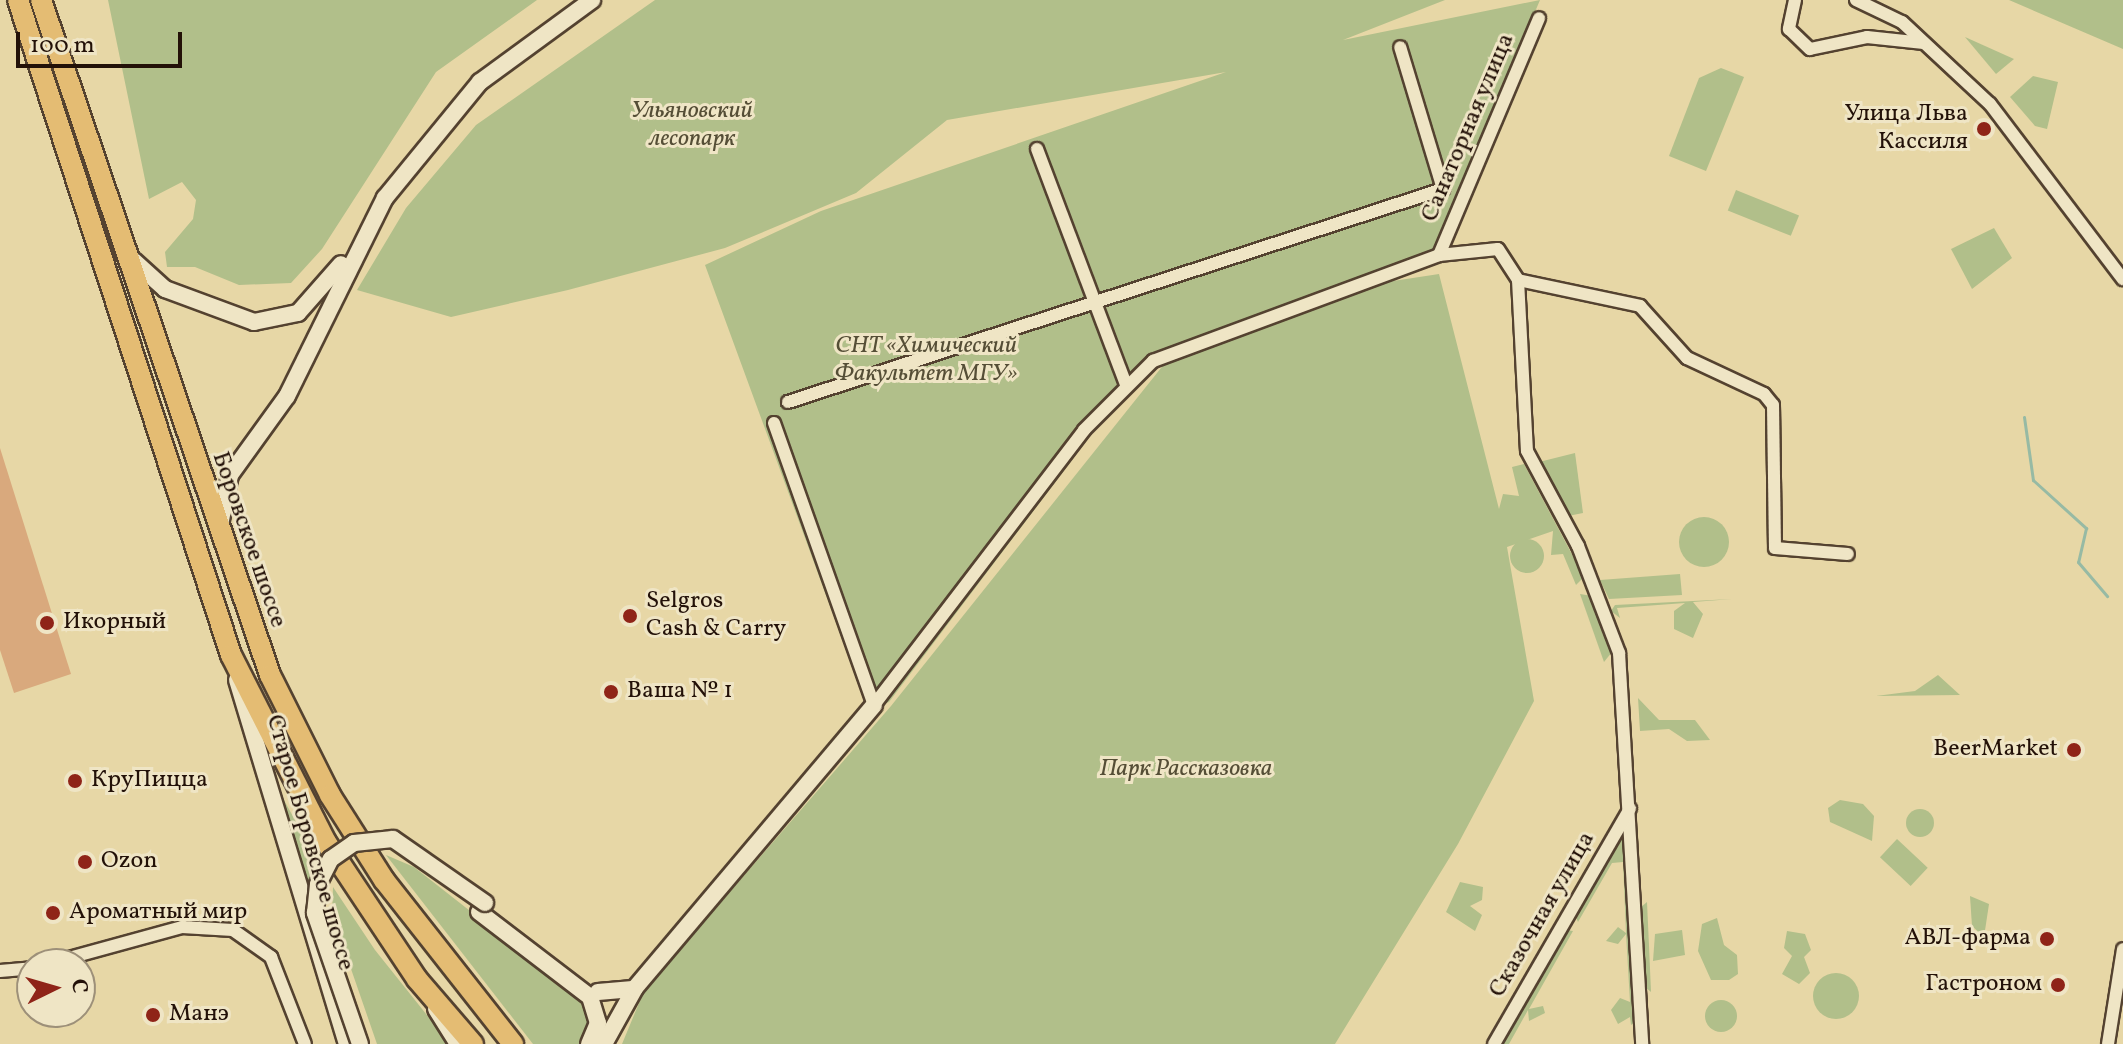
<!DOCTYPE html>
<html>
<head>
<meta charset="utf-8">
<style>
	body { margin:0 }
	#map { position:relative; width:2123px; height:1044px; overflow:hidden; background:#e7d7a6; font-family:Vollkorn,serif }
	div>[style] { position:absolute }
	.green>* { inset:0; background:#b1bf8a; transform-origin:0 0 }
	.round { border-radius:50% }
	.stream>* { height:3px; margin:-1.5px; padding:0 1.5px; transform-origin:1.5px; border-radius:1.5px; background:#97baa4 }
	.building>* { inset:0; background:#d9a97d }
	.roads { filter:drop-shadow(2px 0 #544230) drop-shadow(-2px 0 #544230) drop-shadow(0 2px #544230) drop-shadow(0 -2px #544230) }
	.minor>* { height:12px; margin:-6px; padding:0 6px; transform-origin:6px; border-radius:6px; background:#efe5c5 }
	.tertiary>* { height:16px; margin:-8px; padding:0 8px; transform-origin:8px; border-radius:8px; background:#efe5c5 }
	.primary>* { height:20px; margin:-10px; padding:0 10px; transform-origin:10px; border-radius:10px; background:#e4bc73 }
	.bridges { filter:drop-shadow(2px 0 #544230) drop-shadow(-2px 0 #544230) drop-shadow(0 2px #544230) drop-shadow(0 -2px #544230) }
	.tertiary-bridge>* { height:16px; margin:-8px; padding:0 8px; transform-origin:8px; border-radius:8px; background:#efe5c5 }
	.dots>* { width:22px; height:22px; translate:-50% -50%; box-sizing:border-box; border:4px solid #efe5c5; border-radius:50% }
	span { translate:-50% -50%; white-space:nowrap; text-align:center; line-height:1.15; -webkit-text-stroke:6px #efe5c5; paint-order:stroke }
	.park-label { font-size:24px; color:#554e36; font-style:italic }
	.poi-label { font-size:24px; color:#231108 }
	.right { translate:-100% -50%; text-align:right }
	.left { translate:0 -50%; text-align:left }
	.street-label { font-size:24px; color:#231108 }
	.north { position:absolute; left:16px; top:948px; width:80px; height:80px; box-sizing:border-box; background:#efe5c5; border:2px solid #9d9079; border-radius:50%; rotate:85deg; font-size:22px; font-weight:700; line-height:32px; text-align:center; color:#231108 }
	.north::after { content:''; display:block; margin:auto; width:28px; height:36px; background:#8f2418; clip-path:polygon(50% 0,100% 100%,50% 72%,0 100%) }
	.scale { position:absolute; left:16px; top:32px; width:166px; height:36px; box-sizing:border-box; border:4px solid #231108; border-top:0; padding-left:10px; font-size:24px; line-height:28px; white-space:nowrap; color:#231108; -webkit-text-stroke:6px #efe5c5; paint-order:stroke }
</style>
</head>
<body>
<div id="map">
	<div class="green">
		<div style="clip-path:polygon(108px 0,537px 0,436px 72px,322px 249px,291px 283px,239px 285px,195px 267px,167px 267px,165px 252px,193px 219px,196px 200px,182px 182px,149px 199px)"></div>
		<div style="clip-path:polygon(655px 0,1445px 0,1343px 40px,1540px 0,1434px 250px,1146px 362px,889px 702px,868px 710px,705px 265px,821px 211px,1226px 72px,947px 120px,856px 193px,725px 248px,568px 290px,451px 317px,357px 290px,406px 208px,476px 125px)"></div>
		<div style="clip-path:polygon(2009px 0,2123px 0,2123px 50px,2123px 49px)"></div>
		<div style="clip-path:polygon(1965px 37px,2014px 59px,1996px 74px)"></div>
		<div style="clip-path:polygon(1721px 68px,1744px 77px,1706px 171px,1669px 156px,1699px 78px)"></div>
		<div style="clip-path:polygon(2033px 76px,2058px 82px,2047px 129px,2035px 126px,2010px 97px)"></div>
		<div style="left:1736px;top:190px;width:68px;height:22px;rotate:22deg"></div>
		<div style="clip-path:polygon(1994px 228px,2012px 258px,1972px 289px,1951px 249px)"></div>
		<div style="clip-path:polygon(1439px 274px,1499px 509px,1503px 494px,1519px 496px,1512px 467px,1524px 464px,1584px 577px,1576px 585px,1563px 554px,1551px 555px,1553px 531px,1507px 547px,1534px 701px,1458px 844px,1335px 1044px,622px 1044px,644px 991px,891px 706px,1165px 363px,1380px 283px)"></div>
		<div style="clip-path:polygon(1575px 453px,1583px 513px,1568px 516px,1539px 462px)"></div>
		<div class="round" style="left:1679px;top:517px;width:50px;height:50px"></div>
		<div class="round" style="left:1510px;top:539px;width:34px;height:34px"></div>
		<div style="clip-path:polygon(1680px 574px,1682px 595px,1609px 599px,1600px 580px)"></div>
		<div style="clip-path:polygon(1580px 594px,1592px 596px,1612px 652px,1604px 662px)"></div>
		<div style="clip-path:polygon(1732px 599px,1693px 602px,1703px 614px,1693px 638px,1674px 629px,1674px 611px,1685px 603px,1617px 608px,1620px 618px,1611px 611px,1615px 605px)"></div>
		<div style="clip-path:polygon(1938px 675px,1960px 695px,1876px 696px,1915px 691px)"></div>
		<div style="clip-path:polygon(1638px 698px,1659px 720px,1695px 720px,1710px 740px,1687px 741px,1669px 729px,1640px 731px)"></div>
		<div style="clip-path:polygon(275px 784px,320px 865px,310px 907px)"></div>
		<div style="clip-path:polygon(1840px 800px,1863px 804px,1874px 816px,1872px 841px,1830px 822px,1828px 808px)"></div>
		<div class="round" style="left:1906px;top:809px;width:28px;height:28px"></div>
		<div style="clip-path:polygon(1624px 829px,1635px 1022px,1631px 1025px,1630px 1017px,1618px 1024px,1611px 1010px,1620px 998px,1630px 1002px,1626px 934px,1618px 944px,1606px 941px,1618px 927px,1626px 933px,1623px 862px,1612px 863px,1578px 922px,1575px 915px)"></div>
		<div style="left:1897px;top:839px;width:42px;height:25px;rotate:43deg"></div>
		<div style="clip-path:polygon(386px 855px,414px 867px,581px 998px,592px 1023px,584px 1044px,533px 1044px)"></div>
		<div style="clip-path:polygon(1460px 882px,1483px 887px,1482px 900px,1470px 906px,1482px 915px,1475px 931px,1446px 912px)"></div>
		<div style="clip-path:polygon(333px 887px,375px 950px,450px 1044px,377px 1044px,332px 914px)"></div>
		<div style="clip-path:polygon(1970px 896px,1989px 904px,1984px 937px,1972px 926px)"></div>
		<div style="clip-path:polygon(1647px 902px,1649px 946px,1651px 992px,1645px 987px,1641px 907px)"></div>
		<div style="clip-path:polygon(1717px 918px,1724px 945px,1737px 955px,1738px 974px,1729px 980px,1711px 980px,1698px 951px,1702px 924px)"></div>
		<div style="clip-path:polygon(1566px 930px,1573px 931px,1529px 1009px,1543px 1006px,1545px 1013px,1529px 1021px,1528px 1010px,1509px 1044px,1500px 1044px)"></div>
		<div style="clip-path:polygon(1682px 930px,1685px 955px,1653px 961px,1655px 934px)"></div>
		<div style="clip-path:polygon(1787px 931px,1805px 934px,1811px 950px,1804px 957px,1810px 973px,1799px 984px,1782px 974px,1792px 956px,1784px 948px)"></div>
		<div class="round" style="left:1813px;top:973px;width:46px;height:46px"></div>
		<div class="round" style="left:1705px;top:1000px;width:32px;height:32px"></div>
	</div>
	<div class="stream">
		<div style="left:2024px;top:417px;width:64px;rotate:81.9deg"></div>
		<div style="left:2033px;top:480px;width:72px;rotate:42.2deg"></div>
		<div style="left:2086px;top:528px;width:35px;rotate:103deg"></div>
		<div style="left:2078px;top:562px;width:45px;rotate:49.5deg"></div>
	</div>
	<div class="building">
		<div style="clip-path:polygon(0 448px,71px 674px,14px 693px,0 650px)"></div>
	</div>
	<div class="roads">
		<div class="minor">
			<div style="left:1795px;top:0;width:30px;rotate:102deg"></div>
			<div style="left:1789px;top:29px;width:29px;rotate:44deg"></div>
			<div style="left:1810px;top:49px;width:58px;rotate:-11.9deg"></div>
			<div style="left:1867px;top:37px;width:57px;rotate:6deg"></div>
			<div style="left:1856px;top:0;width:51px;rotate:25.6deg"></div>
			<div style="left:1902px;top:22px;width:120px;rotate:43deg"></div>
			<div style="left:1990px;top:104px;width:220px;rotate:52.8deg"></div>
			<div style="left:1037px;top:149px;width:251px;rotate:69.3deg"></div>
			<div style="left:1439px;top:255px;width:257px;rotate:-67.1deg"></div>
			<div style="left:1518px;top:280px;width:125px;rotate:12deg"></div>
			<div style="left:1640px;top:306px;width:70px;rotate:47.9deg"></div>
			<div style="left:1687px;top:358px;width:85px;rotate:25.1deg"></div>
			<div style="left:1764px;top:394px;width:14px;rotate:51deg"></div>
			<div style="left:1773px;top:405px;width:143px;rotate:89.2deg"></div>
			<div style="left:1775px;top:548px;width:73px;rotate:4.7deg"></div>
			<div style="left:788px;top:402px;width:689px;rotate:-18.01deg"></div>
			<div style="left:1443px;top:189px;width:148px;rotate:-106.8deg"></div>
			<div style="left:774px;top:423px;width:299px;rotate:70.5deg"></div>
			<div style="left:874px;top:705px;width:346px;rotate:-52.6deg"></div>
			<div style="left:1084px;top:430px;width:98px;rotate:-45deg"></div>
			<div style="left:1153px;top:361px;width:305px;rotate:-20.3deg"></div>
			<div style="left:1439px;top:255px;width:59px;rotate:-5.8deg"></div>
			<div style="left:1498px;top:249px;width:37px;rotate:57deg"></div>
			<div style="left:1518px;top:280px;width:171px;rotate:87deg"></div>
			<div style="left:1527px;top:451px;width:108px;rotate:61.8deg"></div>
			<div style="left:1578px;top:546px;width:115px;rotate:69deg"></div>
			<div style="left:1619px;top:653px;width:392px;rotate:86.6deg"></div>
			<div style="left:47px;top:964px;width:140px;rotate:-15.3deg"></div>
			<div style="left:182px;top:927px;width:51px;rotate:3.4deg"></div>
			<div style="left:233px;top:930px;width:47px;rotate:35.4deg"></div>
			<div style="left:271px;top:957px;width:93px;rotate:68.7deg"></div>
			<div style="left:0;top:971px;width:32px;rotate:-5deg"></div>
			<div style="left:1494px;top:1044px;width:272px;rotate:-60deg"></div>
			<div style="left:2108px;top:1044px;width:96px;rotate:-81deg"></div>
		</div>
		<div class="tertiary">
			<div style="left:134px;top:261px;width:42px;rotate:42.1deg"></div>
			<div style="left:165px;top:289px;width:95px;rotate:20.3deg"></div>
			<div style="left:254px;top:322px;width:45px;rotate:-11.6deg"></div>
			<div style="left:298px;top:313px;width:65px;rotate:-48.7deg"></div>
			<div style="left:221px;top:520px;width:46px;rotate:-78.7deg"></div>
			<div style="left:230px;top:475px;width:97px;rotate:-54.2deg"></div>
			<div style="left:287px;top:396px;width:221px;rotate:-63.7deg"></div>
			<div style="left:385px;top:198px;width:150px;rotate:-50.7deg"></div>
			<div style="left:480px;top:82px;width:139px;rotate:-36.2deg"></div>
			<div style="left:237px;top:680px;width:380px;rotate:73.2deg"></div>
			<div style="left:479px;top:912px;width:140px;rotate:37.4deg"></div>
			<div style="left:590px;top:997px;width:27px;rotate:73deg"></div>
			<div style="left:598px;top:1023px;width:23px;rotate:113deg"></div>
			<div style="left:598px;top:992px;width:35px;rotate:-5deg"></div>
			<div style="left:436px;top:1009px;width:41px;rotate:57.8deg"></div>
			<div style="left:604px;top:1044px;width:64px;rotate:-61deg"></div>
			<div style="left:635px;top:988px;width:370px;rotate:-49.8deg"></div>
		</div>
		<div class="primary">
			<div style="left:18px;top:0;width:689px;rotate:71.99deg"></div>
			<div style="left:231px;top:655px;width:210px;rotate:63.1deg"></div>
			<div style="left:326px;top:842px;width:164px;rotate:56.4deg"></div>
			<div style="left:417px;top:979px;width:86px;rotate:49.3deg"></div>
			<div style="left:41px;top:0;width:713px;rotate:71.26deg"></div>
			<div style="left:270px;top:675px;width:134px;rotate:63.4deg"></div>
			<div style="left:330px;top:795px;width:101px;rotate:57.6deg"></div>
			<div style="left:384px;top:880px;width:209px;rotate:51.8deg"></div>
		</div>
	</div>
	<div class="bridges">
		<div class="tertiary-bridge">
			<div style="left:360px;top:1044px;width:139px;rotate:-109deg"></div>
			<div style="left:315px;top:913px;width:29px;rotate:-84deg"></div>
			<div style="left:318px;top:884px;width:28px;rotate:-63deg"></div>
			<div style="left:331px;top:859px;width:28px;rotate:-35deg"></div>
			<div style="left:354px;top:843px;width:39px;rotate:-6deg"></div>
			<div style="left:393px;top:839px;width:112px;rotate:34.8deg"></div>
		</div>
	</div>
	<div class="dots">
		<div style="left:1984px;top:129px;background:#8f2418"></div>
		<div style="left:630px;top:616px;background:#8f2418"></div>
		<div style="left:47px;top:623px;background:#8f2418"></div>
		<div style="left:611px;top:692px;background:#8f2418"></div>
		<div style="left:2074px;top:750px;background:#8f2418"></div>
		<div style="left:75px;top:781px;background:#8f2418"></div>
		<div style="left:85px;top:862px;background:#8f2418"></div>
		<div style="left:53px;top:913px;background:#8f2418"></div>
		<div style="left:2047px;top:939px;background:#8f2418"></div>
		<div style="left:2058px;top:985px;background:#8f2418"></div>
		<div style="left:153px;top:1015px;background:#8f2418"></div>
	</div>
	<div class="park-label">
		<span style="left:692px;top:126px">Ульяновский<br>лесопарк</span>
		<span style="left:926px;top:361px">СНТ «Химический<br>Факультет МГУ»</span>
		<span style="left:1186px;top:770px">Парк Рассказовка</span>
	</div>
	<div class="poi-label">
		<span class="right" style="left:1968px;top:129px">Улица Льва<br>Кассиля</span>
		<span class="left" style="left:646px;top:616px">Selgros<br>Cash &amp; Carry</span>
		<span class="left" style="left:63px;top:623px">Икорный</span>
		<span class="left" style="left:627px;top:692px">Ваша № 1</span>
		<span class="right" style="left:2058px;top:750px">BeerMarket</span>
		<span class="left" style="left:91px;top:781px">КруПицца</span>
		<span class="left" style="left:101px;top:862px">Ozon</span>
		<span class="left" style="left:69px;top:913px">Ароматный мир</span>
		<span class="right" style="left:2031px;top:939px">АВЛ-фарма</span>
		<span class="right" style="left:2042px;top:985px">Гастроном</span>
		<span class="left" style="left:169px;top:1015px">Манэ</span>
	</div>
	<div class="street-label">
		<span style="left:1469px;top:128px;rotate:-67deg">Санаторная улица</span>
		<span style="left:248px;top:540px;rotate:71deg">Боровское шоссе</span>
		<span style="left:309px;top:843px;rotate:74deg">Старое Боровское шоссе</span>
		<span style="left:1543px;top:915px;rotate:-60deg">Сказочная улица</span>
	</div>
	<div class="north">С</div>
	<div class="scale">100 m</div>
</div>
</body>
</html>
